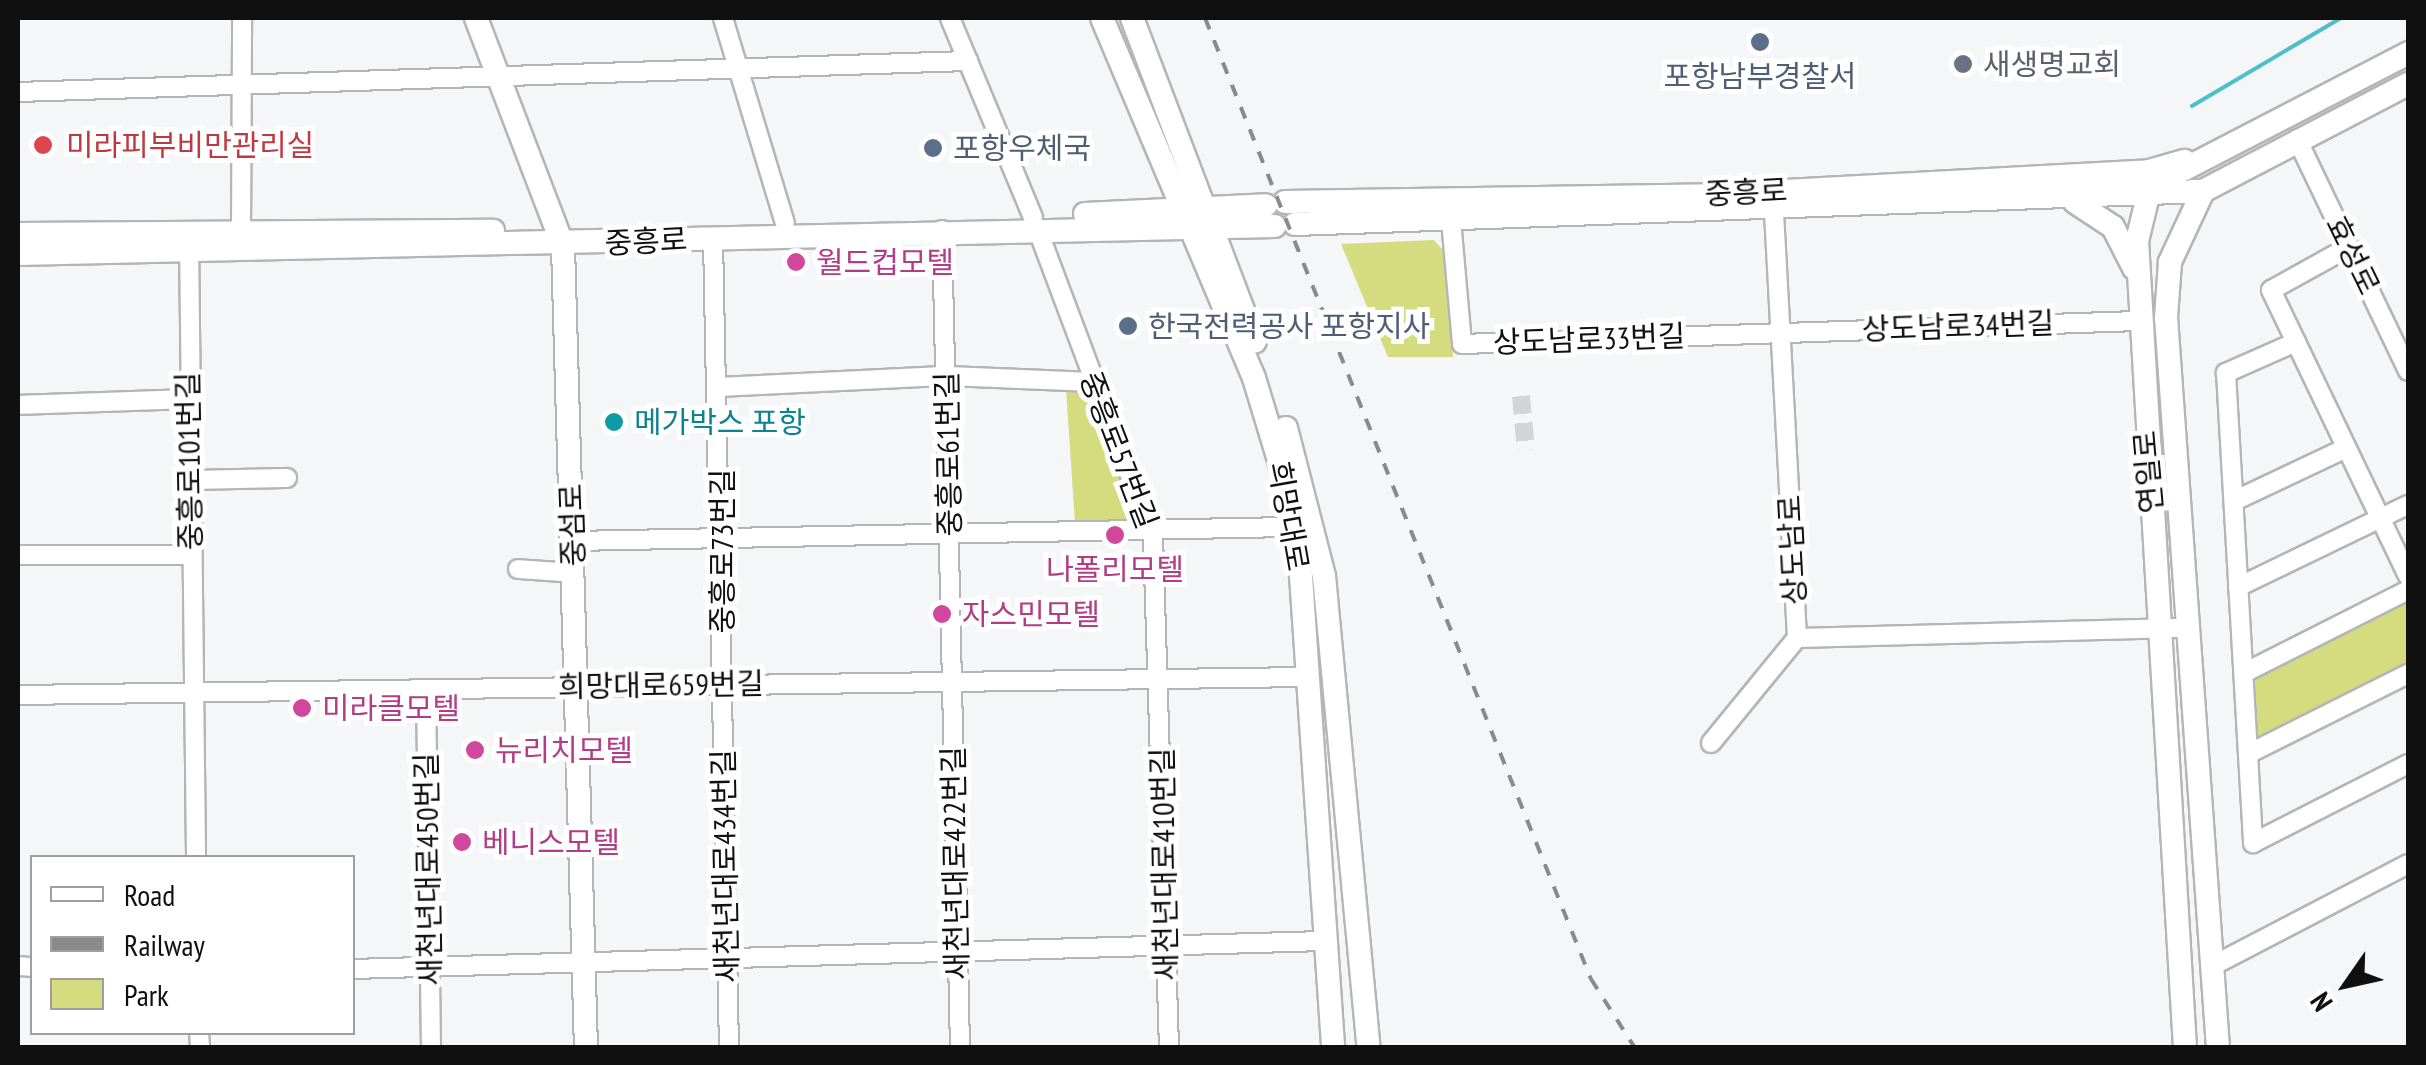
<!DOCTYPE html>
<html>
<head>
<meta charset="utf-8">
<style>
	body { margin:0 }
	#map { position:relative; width:2426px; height:1065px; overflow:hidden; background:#f5f6f8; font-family:"PT Sans Narrow","Noto Sans KR",sans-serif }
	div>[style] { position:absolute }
	.green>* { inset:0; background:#d4dc7f }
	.stream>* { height:4px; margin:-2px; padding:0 2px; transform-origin:2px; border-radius:2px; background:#4ebfc8 }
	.minor-tunnel>* { height:18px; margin-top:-9px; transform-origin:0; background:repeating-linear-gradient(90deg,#d3d4d5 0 18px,transparent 0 27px) }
	.roads { filter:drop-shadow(2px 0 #b5b5b7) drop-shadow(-2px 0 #b5b5b7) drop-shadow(0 2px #b5b5b7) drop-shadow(0 -2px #b5b5b7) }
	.minor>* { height:18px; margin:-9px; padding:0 9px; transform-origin:9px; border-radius:9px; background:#fff }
	.major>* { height:22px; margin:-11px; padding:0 11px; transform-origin:11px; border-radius:11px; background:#fff }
	.rail>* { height:4px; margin-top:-2px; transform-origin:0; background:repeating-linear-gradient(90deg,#8a8a8c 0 12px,transparent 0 24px) }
	.dots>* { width:28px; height:28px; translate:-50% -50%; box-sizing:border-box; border:5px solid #fff; border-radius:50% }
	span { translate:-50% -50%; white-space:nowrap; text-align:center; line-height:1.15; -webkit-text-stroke:10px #fff; paint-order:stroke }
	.worship-label { font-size:30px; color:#5b616d }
	.left { translate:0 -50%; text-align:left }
	.service-label { font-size:30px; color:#4e5e75 }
	.health-label { font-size:30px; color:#be3a42 }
	.street-label { font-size:30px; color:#101011 }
	.hotel-label { font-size:30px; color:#b23c85 }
	.culture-label { font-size:30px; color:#0d838f }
	.frame { position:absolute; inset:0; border:20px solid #101011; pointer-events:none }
	.legend { position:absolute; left:30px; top:855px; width:325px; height:180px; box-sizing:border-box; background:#fff; border:2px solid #9f9fa0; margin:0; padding:12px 18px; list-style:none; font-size:30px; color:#101011 }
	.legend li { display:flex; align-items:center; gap:20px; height:50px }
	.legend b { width:50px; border:2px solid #9f9fa0 }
	.north { position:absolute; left:2296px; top:935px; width:100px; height:100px; -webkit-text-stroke:8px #fff; paint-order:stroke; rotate:236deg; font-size:28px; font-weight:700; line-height:40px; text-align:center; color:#101011 }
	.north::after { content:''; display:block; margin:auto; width:35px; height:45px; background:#101011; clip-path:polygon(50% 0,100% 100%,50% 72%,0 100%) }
</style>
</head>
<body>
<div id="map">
	<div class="green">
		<div style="clip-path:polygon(1434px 240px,1448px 256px,1453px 357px,1388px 357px,1341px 244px)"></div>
		<div style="clip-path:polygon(1088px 387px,1144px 521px,1075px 523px,1066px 389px)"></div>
		<div style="clip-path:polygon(2408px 602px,2408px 665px,2256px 742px,2255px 676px)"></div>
	</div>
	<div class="stream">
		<div style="left:2192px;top:106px;width:173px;rotate:-30.6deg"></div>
	</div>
	<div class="minor-tunnel">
		<div style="left:1521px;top:396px;width:54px;rotate:84.7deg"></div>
	</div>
	<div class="roads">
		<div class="minor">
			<div style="left:723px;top:18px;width:214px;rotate:73.2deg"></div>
			<div style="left:950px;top:18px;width:216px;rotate:67.4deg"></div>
			<div style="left:18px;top:92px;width:951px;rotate:-1.87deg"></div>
			<div style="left:2297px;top:139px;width:257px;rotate:64.4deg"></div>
			<div style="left:1773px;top:194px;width:445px;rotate:86.9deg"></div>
			<div style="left:1451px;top:220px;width:124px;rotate:84.9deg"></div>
			<div style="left:1462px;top:344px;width:674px;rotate:-1.95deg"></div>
			<div style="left:1037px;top:228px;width:329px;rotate:69.4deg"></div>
			<div style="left:1153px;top:536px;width:512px;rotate:88.21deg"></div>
			<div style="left:942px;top:230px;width:818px;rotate:88.74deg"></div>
			<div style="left:241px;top:232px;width:214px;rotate:-89.7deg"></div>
			<div style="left:189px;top:238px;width:620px;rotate:89.35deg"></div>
			<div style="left:713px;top:238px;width:810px;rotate:88.87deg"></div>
			<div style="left:2349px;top:247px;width:89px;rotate:151.1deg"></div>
			<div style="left:2271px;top:290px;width:317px;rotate:64.4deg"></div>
			<div style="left:2296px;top:342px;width:77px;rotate:156.1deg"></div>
			<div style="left:2226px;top:373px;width:471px;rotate:86.7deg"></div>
			<div style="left:2253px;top:843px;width:174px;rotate:-27deg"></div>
			<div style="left:719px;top:387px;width:229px;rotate:-2.8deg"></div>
			<div style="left:948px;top:376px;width:145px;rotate:2.4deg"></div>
			<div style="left:18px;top:405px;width:170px;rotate:-2deg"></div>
			<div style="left:189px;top:480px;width:98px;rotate:-1.2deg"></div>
			<div style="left:2234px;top:501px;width:124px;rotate:-25.3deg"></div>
			<div style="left:573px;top:541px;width:719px;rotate:-1.12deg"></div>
			<div style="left:18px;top:555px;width:172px"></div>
			<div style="left:518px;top:569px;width:56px;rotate:4.1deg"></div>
			<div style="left:2238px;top:587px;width:189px;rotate:-25.8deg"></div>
			<div style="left:1797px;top:638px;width:390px;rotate:-1.5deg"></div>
			<div style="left:2244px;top:673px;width:184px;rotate:-26.8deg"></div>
			<div style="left:426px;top:690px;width:358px;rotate:89.2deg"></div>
			<div style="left:18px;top:695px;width:1287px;rotate:-0.8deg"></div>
			<div style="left:1711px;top:743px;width:136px;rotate:-50.7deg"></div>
			<div style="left:2248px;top:754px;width:179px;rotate:-26.6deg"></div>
			<div style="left:2216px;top:964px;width:216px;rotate:-27.5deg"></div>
			<div style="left:18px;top:966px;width:14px;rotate:4deg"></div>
			<div style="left:352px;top:969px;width:972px;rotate:-1.65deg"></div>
			<div style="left:199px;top:1032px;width:16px;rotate:86deg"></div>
		</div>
		<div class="major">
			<div style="left:476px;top:18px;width:244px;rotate:69.1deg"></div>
			<div style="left:563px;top:246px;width:802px;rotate:88.36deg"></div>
			<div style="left:1102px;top:18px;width:391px;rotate:67.1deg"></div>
			<div style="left:1254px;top:378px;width:110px;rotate:73.1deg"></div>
			<div style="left:1286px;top:483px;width:94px;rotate:80.8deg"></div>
			<div style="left:1301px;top:576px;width:473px;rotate:86.1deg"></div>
			<div style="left:1132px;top:18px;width:346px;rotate:69.2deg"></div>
			<div style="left:1285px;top:202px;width:427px;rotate:-0.9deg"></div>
			<div style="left:1712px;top:195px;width:438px;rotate:-3.1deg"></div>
			<div style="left:2149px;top:171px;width:37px;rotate:-16deg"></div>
			<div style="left:2075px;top:202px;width:45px;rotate:33.3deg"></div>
			<div style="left:2113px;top:227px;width:46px;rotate:62.9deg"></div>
			<div style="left:1085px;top:214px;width:181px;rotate:-2.8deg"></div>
			<div style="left:1295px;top:224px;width:909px;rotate:-2.08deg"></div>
			<div style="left:18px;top:234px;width:475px;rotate:-0.4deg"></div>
			<div style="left:18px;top:254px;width:1257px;rotate:-1.28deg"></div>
			<div style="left:1286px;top:428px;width:153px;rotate:75.6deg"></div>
			<div style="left:1324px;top:576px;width:474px;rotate:84.6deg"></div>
			<div style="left:2185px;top:1048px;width:808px;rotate:-93.4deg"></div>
			<div style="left:2137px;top:241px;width:46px;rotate:-76.3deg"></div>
			<div style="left:2148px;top:196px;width:35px;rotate:-39deg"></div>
			<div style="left:2175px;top:174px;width:263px;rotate:-27.4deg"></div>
			<div style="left:2218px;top:1048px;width:732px;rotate:-94.07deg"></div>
			<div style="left:2166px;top:318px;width:56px;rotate:-85.9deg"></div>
			<div style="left:2170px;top:262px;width:78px;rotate:-65.1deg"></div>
			<div style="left:2203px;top:191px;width:231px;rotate:-27.6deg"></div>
		</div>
	</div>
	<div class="rail">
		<div style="left:1205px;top:18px;width:1036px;rotate:68.12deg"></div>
		<div style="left:1591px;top:979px;width:82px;rotate:57.5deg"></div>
	</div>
	<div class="dots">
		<div style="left:1760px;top:42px;background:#5c6f8a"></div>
		<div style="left:1963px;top:64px;background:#6b7280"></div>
		<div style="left:43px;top:145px;background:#e0444e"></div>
		<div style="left:933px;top:148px;background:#5c6f8a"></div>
		<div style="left:796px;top:262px;background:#d1479c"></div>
		<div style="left:1128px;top:326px;background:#5c6f8a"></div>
		<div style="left:614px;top:422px;background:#0f9aa8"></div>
		<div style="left:1115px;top:535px;background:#d1479c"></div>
		<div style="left:942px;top:614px;background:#d1479c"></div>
		<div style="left:302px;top:708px;background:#d1479c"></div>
		<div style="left:475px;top:750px;background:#d1479c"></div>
		<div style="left:462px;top:842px;background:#d1479c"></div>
	</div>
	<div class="worship-label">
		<span class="left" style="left:1983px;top:64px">새생명교회</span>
	</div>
	<div class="service-label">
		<span style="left:1760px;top:76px">포항남부경찰서</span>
		<span class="left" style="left:953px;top:148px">포항우체국</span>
		<span class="left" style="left:1148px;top:326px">한국전력공사 포항지사</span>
	</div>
	<div class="health-label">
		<span class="left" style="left:66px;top:145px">미라피부비만관리실</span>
	</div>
	<div class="street-label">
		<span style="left:1746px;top:192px;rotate:-3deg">중흥로</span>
		<span style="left:646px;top:241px;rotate:-3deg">중흥로</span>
		<span style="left:2353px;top:255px;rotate:64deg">효성로</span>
		<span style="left:1958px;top:326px;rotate:-2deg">상도남로34번길</span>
		<span style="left:1589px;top:339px;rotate:-2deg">상도남로33번길</span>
		<span style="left:1119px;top:450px;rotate:69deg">중흥로57번길</span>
		<span style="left:948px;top:454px;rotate:-91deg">중흥로61번길</span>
		<span style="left:189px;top:461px;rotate:-91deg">중흥로101번길</span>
		<span style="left:2148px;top:472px;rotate:-95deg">연일로</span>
		<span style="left:1289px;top:516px;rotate:80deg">희망대로</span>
		<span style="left:572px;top:525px;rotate:-92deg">중섬로</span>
		<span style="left:1792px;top:550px;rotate:-93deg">상도남로</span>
		<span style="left:722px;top:551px;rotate:-90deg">중흥로73번길</span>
		<span style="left:661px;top:685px;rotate:-1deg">희망대로659번길</span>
		<span style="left:955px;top:863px;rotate:-91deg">새천년대로422번길</span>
		<span style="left:1164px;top:864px;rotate:-91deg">새천년대로410번길</span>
		<span style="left:725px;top:866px;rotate:-91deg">새천년대로434번길</span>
		<span style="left:428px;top:869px;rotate:-91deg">새천년대로450번길</span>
	</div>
	<div class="hotel-label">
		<span class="left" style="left:816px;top:262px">월드컵모텔</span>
		<span style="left:1115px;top:569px">나폴리모텔</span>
		<span class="left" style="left:962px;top:614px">자스민모텔</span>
		<span class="left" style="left:322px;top:708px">미라클모텔</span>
		<span class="left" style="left:495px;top:750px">뉴리치모텔</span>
		<span class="left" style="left:482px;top:842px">베니스모텔</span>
	</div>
	<div class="culture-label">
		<span class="left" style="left:634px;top:422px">메가박스 포항</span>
	</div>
	<div class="frame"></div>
	<ul class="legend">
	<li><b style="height:12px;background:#fff"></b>Road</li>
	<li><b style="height:12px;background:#8a8a8c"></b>Railway</li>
	<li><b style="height:28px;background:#d4dc7f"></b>Park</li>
	</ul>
	<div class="north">N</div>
</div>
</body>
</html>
